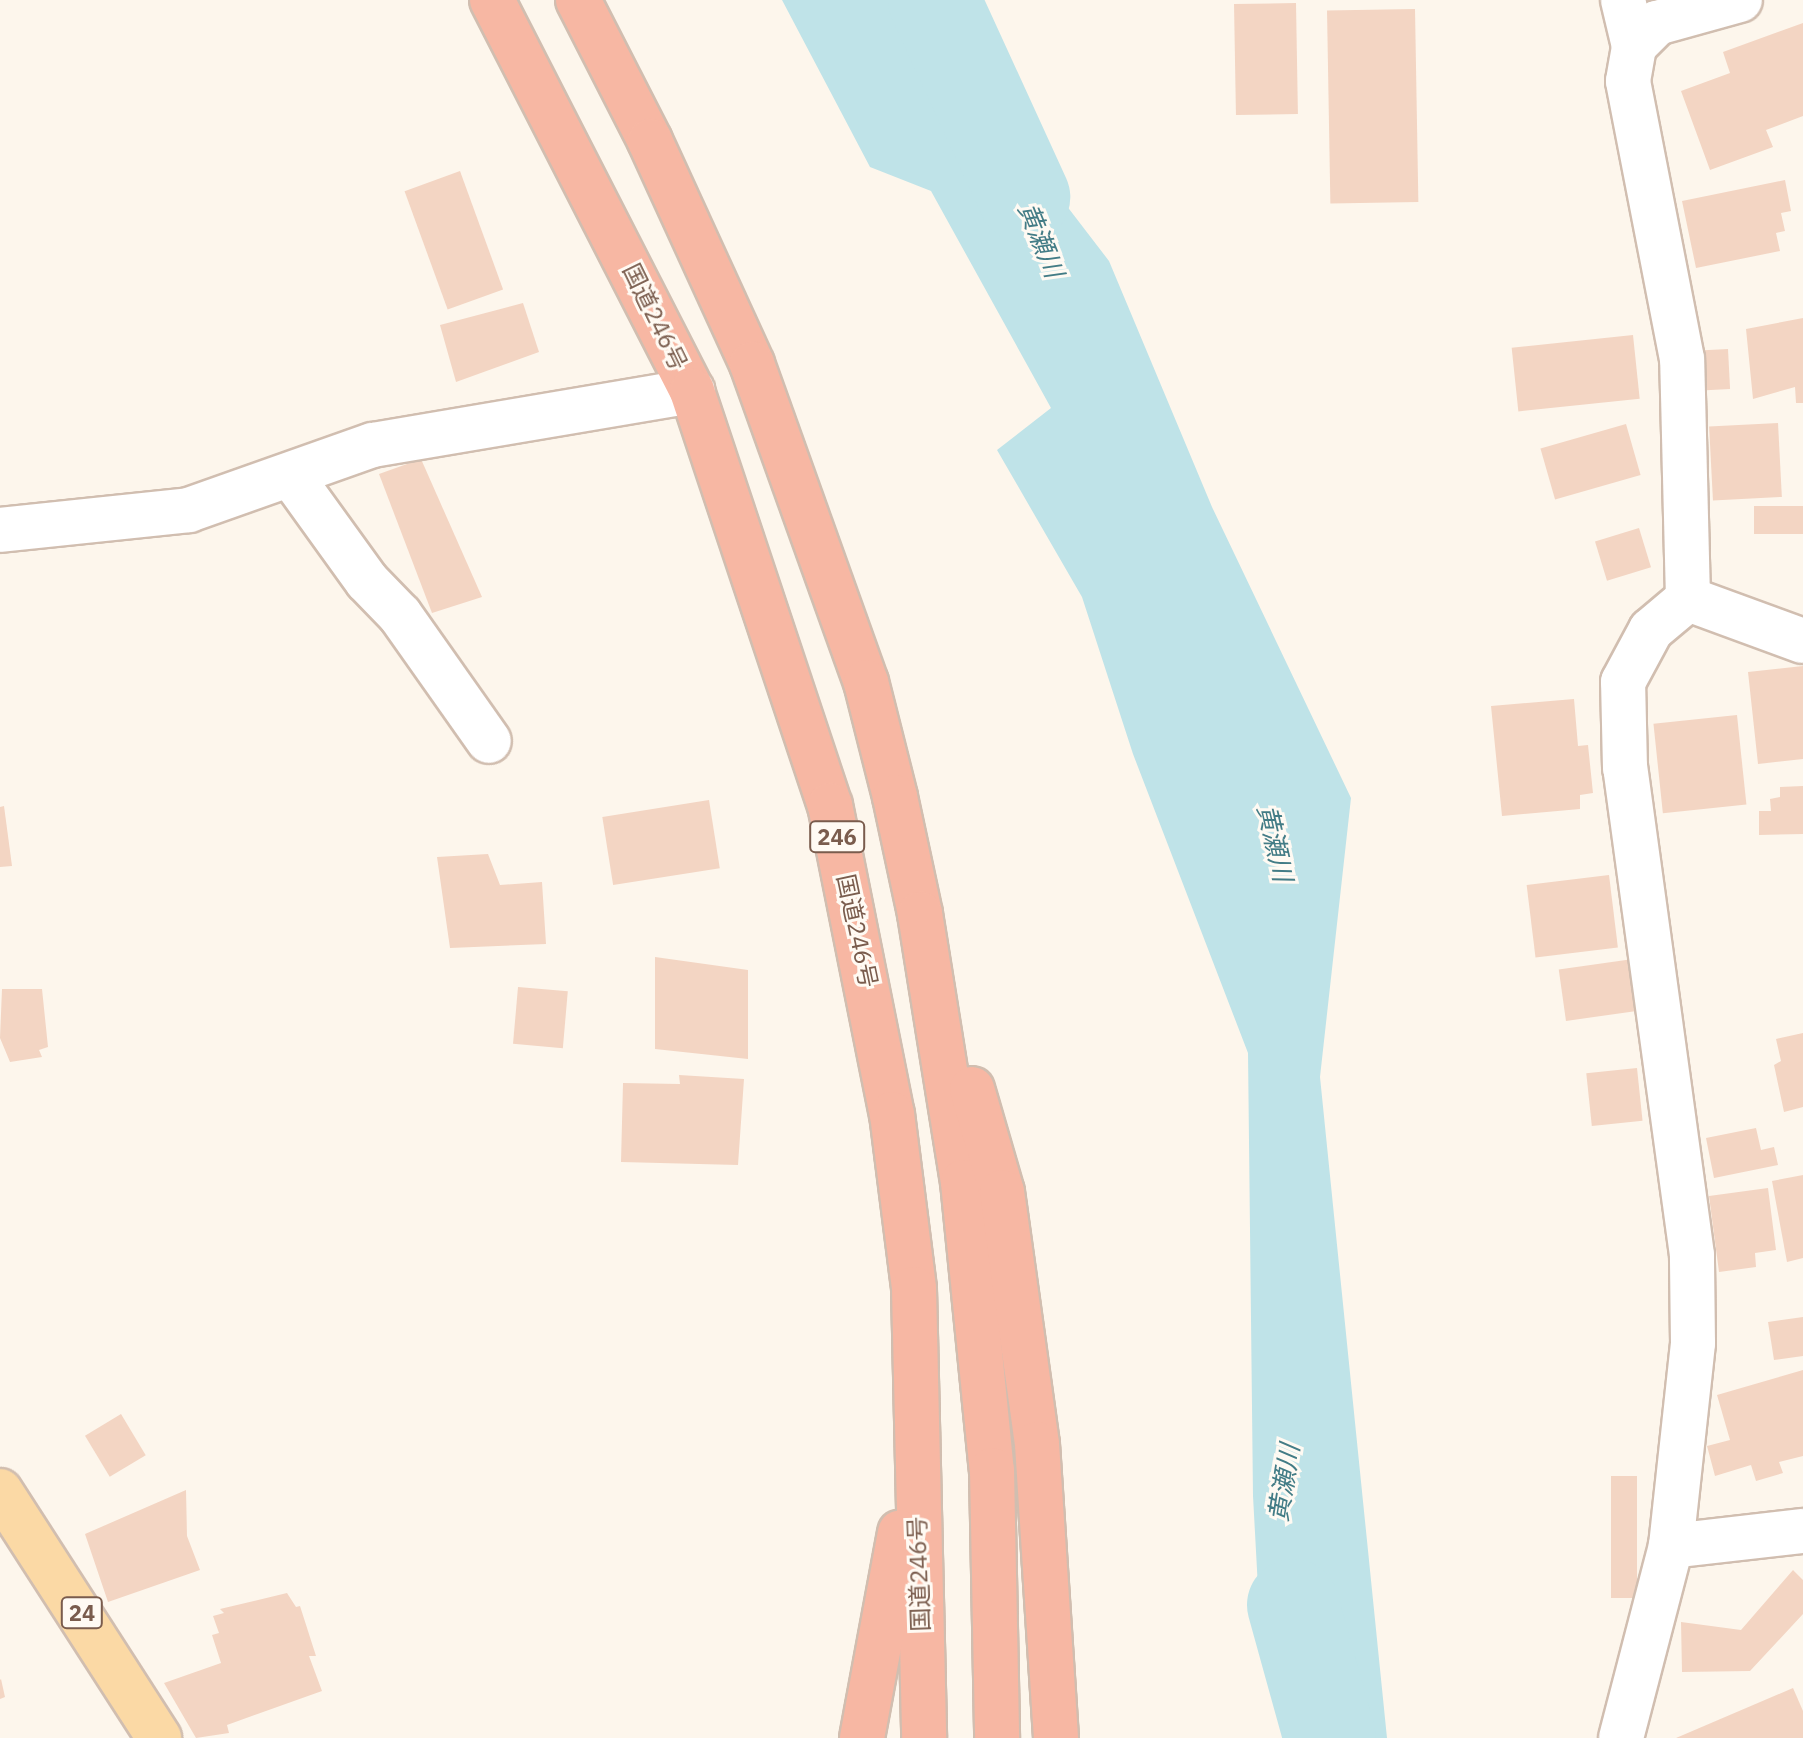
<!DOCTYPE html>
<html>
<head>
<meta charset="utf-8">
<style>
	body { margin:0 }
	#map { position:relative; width:1803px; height:1738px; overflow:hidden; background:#fdf6ec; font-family:"IBM Plex Sans","Noto Sans JP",sans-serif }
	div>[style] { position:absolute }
	.water>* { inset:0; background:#bfe3e8 }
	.river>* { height:92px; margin:-46px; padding:0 46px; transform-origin:46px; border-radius:46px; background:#bfe3e8 }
	.building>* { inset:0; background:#f3d5c3; transform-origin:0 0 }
	.roads { filter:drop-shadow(2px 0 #d1beb0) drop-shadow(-2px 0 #d1beb0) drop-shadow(0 2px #d1beb0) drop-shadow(0 -2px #d1beb0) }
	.minor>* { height:44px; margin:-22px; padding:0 22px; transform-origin:22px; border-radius:22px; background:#fff }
	.major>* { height:44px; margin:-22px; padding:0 22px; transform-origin:22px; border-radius:22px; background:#fbd9a5 }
	.highway>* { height:44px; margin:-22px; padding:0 22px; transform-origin:22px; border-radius:22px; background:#f7b7a3 }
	span { translate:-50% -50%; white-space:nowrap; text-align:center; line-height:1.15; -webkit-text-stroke:6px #fffaf3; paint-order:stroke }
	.shield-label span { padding:2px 6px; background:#fffaf3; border:2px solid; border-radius:6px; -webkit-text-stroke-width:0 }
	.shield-label { font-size:22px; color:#7a5c4d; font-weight:700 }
	.street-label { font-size:24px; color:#7a5c4d }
	.water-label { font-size:26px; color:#437c86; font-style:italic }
</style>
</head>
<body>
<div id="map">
	<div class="water">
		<div style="clip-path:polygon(782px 0,909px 0,1109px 261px,1212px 507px,1351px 798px,1320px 1077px,1387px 1738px,1335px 1738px,1260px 1625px,1253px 1496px,1248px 1053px,1133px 754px,1082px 597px,997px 450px,1051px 408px,931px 191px,870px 167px)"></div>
	</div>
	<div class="river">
		<div style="left:934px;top:0;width:217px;rotate:65.4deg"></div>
		<div style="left:1293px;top:1605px;width:138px;rotate:74.5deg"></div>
	</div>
	<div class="building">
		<div style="left:1296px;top:3px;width:111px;height:62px;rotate:89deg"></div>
		<div style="left:1415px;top:9px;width:193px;height:88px;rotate:89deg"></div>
		<div style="clip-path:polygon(1803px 23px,1803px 116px,1766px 130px,1773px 147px,1710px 170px,1681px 91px,1730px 73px,1723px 52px)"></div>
		<div style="left:460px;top:171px;width:126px;height:59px;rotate:70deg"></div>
		<div style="clip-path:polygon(1785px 180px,1791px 211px,1781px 213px,1785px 231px,1776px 233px,1780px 251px,1696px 268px,1682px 201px)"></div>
		<div style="clip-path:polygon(523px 303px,539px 352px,456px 382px,440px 325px)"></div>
		<div style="clip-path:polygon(1803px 318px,1803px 403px,1796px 403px,1795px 387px,1753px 399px,1746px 329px)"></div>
		<div style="left:1633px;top:335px;width:64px;height:122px;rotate:84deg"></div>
		<div style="left:1728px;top:349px;width:40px;height:24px;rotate:87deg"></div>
		<div style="left:1778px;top:423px;width:74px;height:69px;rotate:87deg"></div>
		<div style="left:1626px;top:424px;width:53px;height:89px;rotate:74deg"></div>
		<div style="clip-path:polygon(421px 459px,482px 597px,432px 613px,379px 474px)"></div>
		<div style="left:1803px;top:506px;width:28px;height:49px;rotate:90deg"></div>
		<div style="left:1639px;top:528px;width:41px;height:46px;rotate:73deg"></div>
		<div style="clip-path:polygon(1803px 666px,1803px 759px,1758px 764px,1748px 672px)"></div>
		<div style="clip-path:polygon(1574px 699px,1578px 746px,1588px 745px,1593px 793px,1580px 795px,1580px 809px,1502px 816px,1491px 706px)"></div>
		<div style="left:1737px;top:715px;width:90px;height:84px;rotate:84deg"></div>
		<div style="clip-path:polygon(1803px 786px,1803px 834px,1759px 835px,1759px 811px,1771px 811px,1770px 799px,1780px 797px,1780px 787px)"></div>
		<div style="left:709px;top:800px;width:69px;height:108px;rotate:81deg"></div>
		<div style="clip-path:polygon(4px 806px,12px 866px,0 867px,0 807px)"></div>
		<div style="clip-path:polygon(488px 854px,500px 885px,542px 882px,546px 944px,450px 948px,437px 857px)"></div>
		<div style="left:1609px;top:875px;width:73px;height:83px;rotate:83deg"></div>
		<div style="clip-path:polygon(655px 957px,748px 970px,748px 1059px,655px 1049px)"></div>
		<div style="left:1633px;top:959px;width:52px;height:75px;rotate:82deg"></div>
		<div style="left:518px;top:987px;width:50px;height:57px;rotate:5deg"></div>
		<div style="clip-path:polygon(2px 989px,42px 989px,48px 1047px,39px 1050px,42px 1057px,10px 1062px,0 1038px)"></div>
		<div style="clip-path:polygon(1803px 1033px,1803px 1107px,1784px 1112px,1774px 1065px,1781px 1061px,1776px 1039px)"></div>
		<div style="left:1637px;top:1068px;width:53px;height:51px;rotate:84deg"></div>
		<div style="clip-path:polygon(679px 1075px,744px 1079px,738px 1165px,621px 1162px,623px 1083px,680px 1084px)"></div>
		<div style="clip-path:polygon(1756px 1128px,1761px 1150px,1774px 1147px,1778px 1165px,1714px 1178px,1706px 1138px)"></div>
		<div style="clip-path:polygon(1803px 1175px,1803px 1258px,1787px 1262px,1772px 1181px)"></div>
		<div style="clip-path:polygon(1768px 1188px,1776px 1250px,1755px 1253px,1756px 1267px,1719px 1272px,1709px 1196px)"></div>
		<div style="clip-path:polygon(1803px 1317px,1803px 1356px,1774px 1360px,1768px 1322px)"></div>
		<div style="clip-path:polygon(1803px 1370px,1803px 1456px,1779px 1462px,1783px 1473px,1756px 1481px,1751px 1465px,1715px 1476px,1707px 1446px,1730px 1440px,1717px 1395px)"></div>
		<div style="left:121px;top:1414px;width:48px;height:42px;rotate:59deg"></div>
		<div style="left:1611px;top:1476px;width:26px;height:122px"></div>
		<div style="clip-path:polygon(186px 1490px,187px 1536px,200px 1570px,108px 1602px,85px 1534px)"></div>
		<div style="clip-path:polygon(1793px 1570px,1803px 1580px,1803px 1614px,1750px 1671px,1682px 1672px,1681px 1622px,1741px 1630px)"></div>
		<div style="clip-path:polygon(287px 1593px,296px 1607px,300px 1606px,316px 1656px,309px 1656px,322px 1691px,227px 1725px,229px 1733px,196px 1738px,164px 1683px,221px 1663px,212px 1635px,219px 1633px,213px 1616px,224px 1613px,220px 1609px)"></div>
		<div style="clip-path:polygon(1px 1679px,5px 1697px,0 1699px,0 1680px)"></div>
		<div style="clip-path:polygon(1793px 1688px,1803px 1711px,1803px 1738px,1676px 1738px)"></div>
	</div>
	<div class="roads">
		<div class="minor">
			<div style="left:1623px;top:0;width:47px;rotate:76.6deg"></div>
			<div style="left:292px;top:477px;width:128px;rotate:54.2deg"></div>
			<div style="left:367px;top:581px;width:47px;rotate:45.9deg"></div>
			<div style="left:400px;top:615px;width:154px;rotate:54.8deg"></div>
			<div style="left:0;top:530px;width:190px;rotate:-6deg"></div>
			<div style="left:189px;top:510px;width:195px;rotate:-19.5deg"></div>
			<div style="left:373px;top:445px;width:324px;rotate:-9.6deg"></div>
			<div style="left:1688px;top:599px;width:122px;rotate:20.1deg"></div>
			<div style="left:1671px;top:1546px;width:133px;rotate:-6.5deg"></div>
			<div style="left:1621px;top:1738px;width:198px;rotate:-75.4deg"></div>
			<div style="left:1671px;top:1546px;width:204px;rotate:-83.8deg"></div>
			<div style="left:1693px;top:1343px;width:88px;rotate:-90.7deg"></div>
			<div style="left:1692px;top:1255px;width:492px;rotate:-97.8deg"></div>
			<div style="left:1625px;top:768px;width:86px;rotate:-91.3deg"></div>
			<div style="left:1623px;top:682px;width:59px;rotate:-61.7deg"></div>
			<div style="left:1651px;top:630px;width:48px;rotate:-40deg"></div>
			<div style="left:1688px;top:599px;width:240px;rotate:-91.4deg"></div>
			<div style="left:1682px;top:359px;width:283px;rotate:-101deg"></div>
			<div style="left:1628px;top:81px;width:36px;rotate:-80deg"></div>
			<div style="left:1634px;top:46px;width:33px;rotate:-45deg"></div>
			<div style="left:1657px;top:23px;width:86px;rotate:-15.5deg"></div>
		</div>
		<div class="major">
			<div style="left:0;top:1491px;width:294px;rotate:57.2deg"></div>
		</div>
		<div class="highway">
			<div style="left:492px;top:0;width:439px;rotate:62.9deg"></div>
			<div style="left:692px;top:391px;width:436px;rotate:71.6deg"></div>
			<div style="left:830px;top:805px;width:315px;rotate:78.7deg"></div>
			<div style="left:892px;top:1114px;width:176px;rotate:82.8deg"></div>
			<div style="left:914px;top:1289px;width:449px;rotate:88.7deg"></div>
			<div style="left:578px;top:0;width:158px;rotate:62.9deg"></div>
			<div style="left:650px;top:141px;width:245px;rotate:65.4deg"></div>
			<div style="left:752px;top:364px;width:338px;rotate:70.3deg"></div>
			<div style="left:866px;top:682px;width:119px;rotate:75.8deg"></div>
			<div style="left:895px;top:797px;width:120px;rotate:77.9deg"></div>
			<div style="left:920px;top:914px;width:271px;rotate:80.9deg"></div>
			<div style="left:963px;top:1182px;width:289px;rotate:84.3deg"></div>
			<div style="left:992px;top:1470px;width:268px;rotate:88.9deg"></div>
			<div style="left:972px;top:1089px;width:107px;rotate:73.8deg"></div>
			<div style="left:1002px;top:1192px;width:254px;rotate:82.1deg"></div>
			<div style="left:1037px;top:1444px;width:295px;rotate:86.3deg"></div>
			<div style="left:862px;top:1738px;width:209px;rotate:-79.5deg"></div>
		</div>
	</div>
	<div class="shield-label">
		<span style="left:837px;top:837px">246</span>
		<span style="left:82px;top:1613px">24</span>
	</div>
	<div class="street-label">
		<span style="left:655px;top:317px;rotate:64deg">国道246号</span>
		<span style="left:857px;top:931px;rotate:78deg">国道246号</span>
		<span style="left:919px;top:1574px;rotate:-92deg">国道246号</span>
	</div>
	<div class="water-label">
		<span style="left:1041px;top:240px;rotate:68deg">黄瀬川</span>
		<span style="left:1275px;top:843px;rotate:77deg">黄瀬川</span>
		<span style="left:1284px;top:1483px;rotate:-81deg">黄瀬川</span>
	</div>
</div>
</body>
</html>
